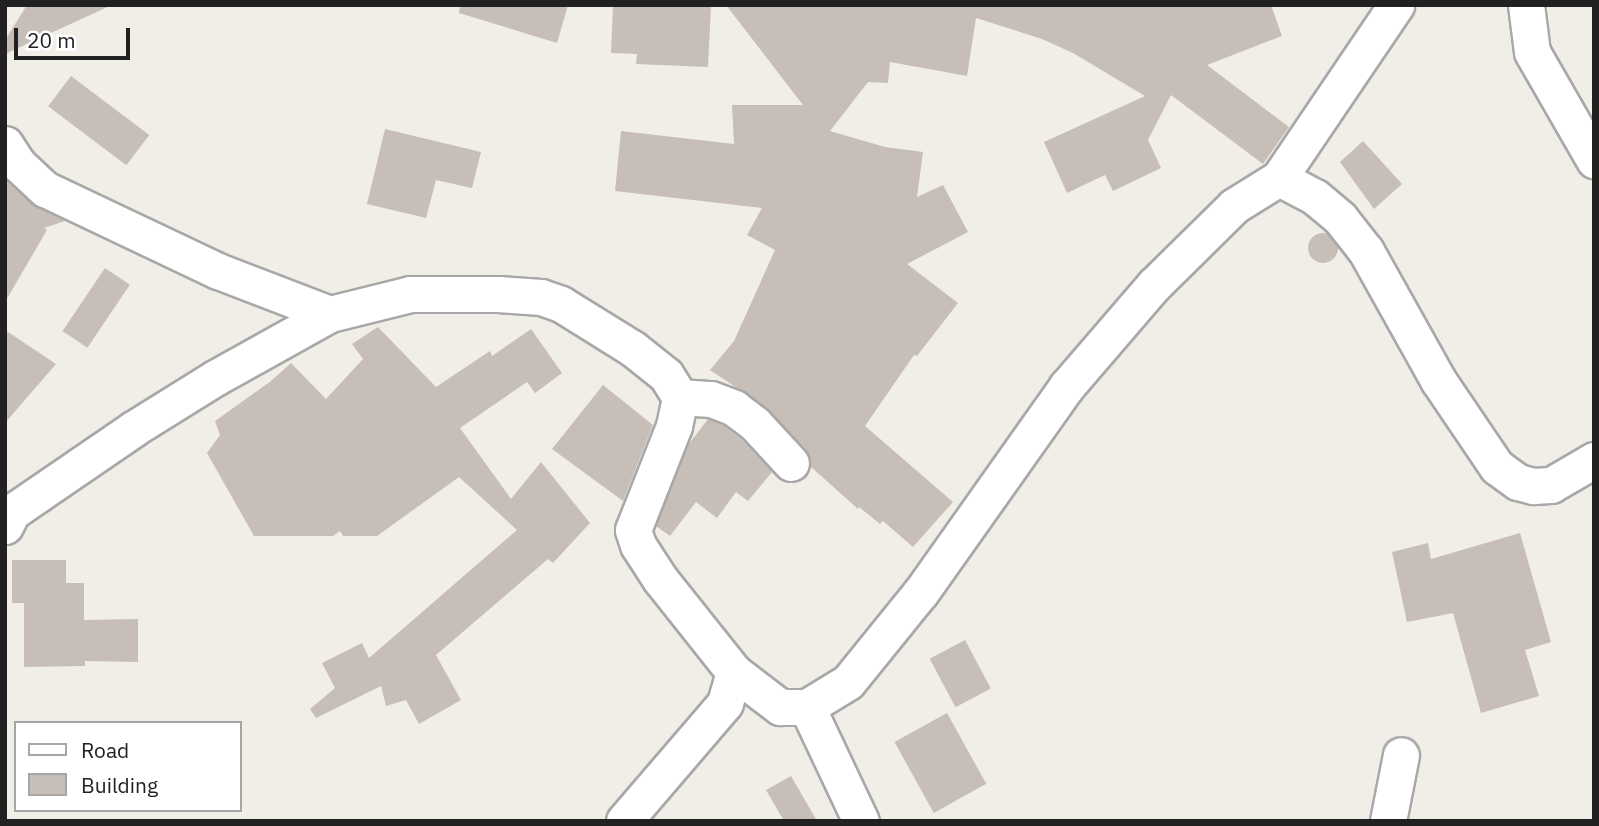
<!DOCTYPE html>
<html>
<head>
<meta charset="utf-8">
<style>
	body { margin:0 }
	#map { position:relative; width:1599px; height:826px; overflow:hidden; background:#f1eee8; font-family:"IBM Plex Sans",sans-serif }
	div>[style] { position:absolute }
	.building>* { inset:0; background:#c6beb7; transform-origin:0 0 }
	.round { border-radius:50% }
	.roads { filter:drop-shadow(2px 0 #a8a8a8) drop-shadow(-2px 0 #a8a8a8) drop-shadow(0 2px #a8a8a8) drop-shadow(0 -2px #a8a8a8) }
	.street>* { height:35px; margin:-17.5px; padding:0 17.5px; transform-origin:17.5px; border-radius:17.5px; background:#fff }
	span { translate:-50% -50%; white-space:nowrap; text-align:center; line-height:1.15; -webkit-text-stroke:5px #fff; paint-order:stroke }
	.frame { position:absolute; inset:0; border:7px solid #212121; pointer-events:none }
	.legend { position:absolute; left:14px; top:721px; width:228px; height:91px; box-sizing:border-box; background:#fff; border:2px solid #a6a6a6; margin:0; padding:9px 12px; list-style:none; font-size:21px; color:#212121 }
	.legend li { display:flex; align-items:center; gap:14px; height:35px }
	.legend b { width:35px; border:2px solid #a6a6a6 }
	.scale { position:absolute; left:14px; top:28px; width:116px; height:32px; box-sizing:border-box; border:4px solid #212121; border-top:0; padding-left:9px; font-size:21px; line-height:24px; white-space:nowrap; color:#212121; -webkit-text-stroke:5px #fff; paint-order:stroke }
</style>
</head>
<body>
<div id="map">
	<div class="building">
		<div style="clip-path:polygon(27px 5px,112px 5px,5px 54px,5px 40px)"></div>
		<div style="clip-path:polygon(460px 5px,568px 5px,557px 43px,459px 13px)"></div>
		<div style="clip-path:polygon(613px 5px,711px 5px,708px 67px,636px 64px,637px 54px,611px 53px)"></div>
		<div style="clip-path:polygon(726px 5px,1271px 5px,1282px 36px,1207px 65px,1289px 127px,1263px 164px,1171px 95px,1148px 140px,1161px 168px,1113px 191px,1105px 175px,1067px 193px,1044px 142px,1145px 96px,1073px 53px,1042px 39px,976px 18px,967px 76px,890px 62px,888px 83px,868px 82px,830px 131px,885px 147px,923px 152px,917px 197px,943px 185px,968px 232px,907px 264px,958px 303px,917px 356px,914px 355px,865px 426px,953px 502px,913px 547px,883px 521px,880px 524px,859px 507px,858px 509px,810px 466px,806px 449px,767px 408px,710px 370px,734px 341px,775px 250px,747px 235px,762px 208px,615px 191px,621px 131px,734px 144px,732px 105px,803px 105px)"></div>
		<div style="left:71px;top:76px;width:98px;height:38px;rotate:37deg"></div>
		<div style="clip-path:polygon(385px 129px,481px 152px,472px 188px,436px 180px,426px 218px,367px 204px)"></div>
		<div style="clip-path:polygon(1363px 141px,1402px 184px,1374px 209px,1340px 162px)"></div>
		<div style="clip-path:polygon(5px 180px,32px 204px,65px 221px,44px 228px,47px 230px,5px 302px)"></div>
		<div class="round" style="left:1308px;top:233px;width:30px;height:30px"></div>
		<div style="left:105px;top:268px;width:30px;height:76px;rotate:34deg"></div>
		<div style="clip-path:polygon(378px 327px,436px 387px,490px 351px,492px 356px,531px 329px,562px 373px,535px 393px,527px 382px,460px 428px,511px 499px,541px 462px,590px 523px,553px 563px,548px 559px,436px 655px,461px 700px,419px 724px,406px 700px,386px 706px,381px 686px,316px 718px,310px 709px,335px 688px,322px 663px,362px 643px,369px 658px,517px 530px,459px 477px,377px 536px,343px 536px,340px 531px,333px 536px,254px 536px,207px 453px,220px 435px,215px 421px,271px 381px,291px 363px,326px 399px,363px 359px,352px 344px)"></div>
		<div style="clip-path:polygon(5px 330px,56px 364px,5px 423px)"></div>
		<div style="clip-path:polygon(603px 385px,653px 425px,623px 501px,552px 449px)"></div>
		<div style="clip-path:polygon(708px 419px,724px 426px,741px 439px,772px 472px,748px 501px,736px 492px,717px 518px,696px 502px,670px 536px,656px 526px,688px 445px)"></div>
		<div style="clip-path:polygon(1520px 533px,1551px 642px,1525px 650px,1539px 696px,1481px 713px,1453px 613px,1407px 622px,1392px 552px,1428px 543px,1431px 559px)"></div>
		<div style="clip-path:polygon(12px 560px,66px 560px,66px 583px,84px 583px,84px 620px,138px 619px,138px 662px,85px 661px,85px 666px,24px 667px,24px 603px,12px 603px)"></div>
		<div style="left:965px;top:640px;width:55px;height:40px;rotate:62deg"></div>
		<div style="left:947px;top:713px;width:81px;height:60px;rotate:61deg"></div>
		<div style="clip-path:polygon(791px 776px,817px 821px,784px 821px,766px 790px)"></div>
	</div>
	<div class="roads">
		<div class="street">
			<div style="left:1526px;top:5px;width:47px;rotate:82.7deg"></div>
			<div style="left:1532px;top:52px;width:125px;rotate:60.1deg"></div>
			<div style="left:5px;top:144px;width:24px;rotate:57deg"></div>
			<div style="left:18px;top:164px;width:37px;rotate:43deg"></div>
			<div style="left:45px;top:189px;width:191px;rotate:25.4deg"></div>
			<div style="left:218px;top:271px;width:120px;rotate:21deg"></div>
			<div style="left:330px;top:314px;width:82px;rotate:-14deg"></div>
			<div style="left:410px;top:294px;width:88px"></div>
			<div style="left:498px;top:294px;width:43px;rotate:4deg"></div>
			<div style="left:541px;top:297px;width:21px;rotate:19deg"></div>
			<div style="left:561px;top:304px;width:84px;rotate:31.8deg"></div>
			<div style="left:632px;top:348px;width:43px;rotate:38.5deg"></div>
			<div style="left:666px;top:375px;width:26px;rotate:58deg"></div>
			<div style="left:680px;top:397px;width:31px;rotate:4deg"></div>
			<div style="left:711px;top:399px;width:25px;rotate:21deg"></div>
			<div style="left:734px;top:408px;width:26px;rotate:37deg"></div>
			<div style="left:755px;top:424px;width:53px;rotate:47.3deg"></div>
			<div style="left:1279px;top:178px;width:209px;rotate:-55.9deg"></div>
			<div style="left:5px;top:526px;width:16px;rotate:-63deg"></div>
			<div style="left:12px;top:512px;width:147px;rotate:-34.4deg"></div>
			<div style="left:133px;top:429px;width:97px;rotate:-31.9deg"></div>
			<div style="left:215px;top:378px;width:132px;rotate:-29.1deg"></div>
			<div style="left:734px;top:672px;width:58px;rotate:37.3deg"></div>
			<div style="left:780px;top:707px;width:27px"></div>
			<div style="left:807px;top:707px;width:48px;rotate:-31.4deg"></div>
			<div style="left:848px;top:682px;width:116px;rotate:-51deg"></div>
			<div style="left:921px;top:592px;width:252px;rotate:-54.7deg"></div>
			<div style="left:1067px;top:386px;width:133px;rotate:-49.3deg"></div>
			<div style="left:1154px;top:285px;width:112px;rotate:-44.6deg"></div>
			<div style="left:1234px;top:206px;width:53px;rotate:-31.9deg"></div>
			<div style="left:1279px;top:178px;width:41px;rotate:27.8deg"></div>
			<div style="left:1315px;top:197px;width:33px;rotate:40deg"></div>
			<div style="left:1340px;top:218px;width:42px;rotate:51.8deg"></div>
			<div style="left:1366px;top:251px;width:148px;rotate:60.8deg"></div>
			<div style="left:1438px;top:380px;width:105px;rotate:55.9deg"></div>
			<div style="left:1497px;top:467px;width:26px;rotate:36deg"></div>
			<div style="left:1518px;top:482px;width:16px;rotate:15deg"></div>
			<div style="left:1533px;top:486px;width:18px;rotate:-3deg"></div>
			<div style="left:1551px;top:485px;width:50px;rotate:-30.2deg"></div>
			<div style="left:807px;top:707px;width:126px;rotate:64.7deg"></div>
			<div style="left:624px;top:821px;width:155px;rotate:-49.4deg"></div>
			<div style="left:725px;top:703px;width:32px;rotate:-74deg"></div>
			<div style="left:734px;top:672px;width:119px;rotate:-128.5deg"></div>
			<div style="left:660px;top:579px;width:40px;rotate:-122.9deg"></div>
			<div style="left:638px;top:545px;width:16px;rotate:-108deg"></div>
			<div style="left:633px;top:530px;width:112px;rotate:-68.5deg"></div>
			<div style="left:674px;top:426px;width:30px;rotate:-78deg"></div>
			<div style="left:1388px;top:821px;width:67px;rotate:-78.9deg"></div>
		</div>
	</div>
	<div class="frame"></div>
	<ul class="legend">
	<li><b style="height:9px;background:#fff"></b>Road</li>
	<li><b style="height:19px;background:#c6beb7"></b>Building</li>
	</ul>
	<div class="scale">20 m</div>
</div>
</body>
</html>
